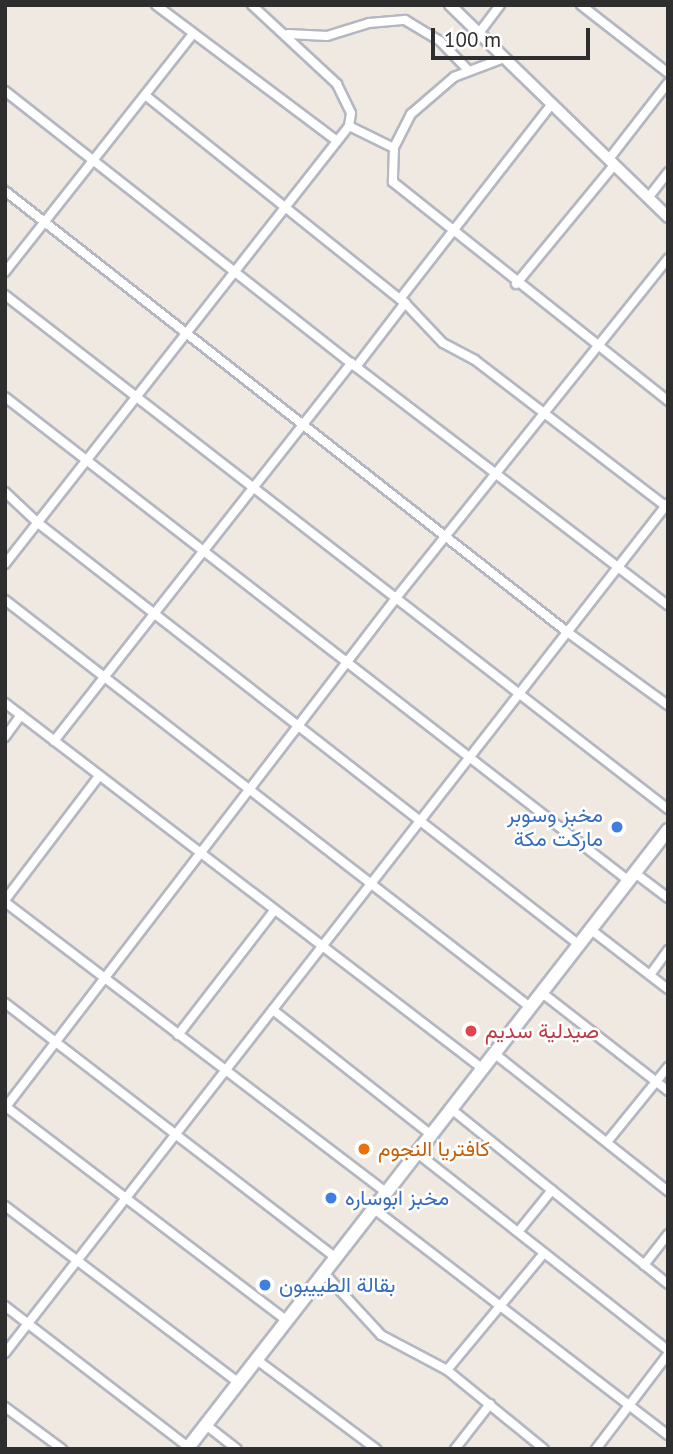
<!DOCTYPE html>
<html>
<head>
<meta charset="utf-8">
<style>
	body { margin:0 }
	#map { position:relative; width:673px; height:1454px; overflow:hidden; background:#efe9e1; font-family:"PT Sans",Vazirmatn,sans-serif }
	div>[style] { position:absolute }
	.roads { filter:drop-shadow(2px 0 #b4b7c1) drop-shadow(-2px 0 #b4b7c1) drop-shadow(0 2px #b4b7c1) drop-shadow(0 -2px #b4b7c1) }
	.minor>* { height:8px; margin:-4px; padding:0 4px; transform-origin:4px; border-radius:4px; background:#fff }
	.tertiary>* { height:10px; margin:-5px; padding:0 5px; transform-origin:5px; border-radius:5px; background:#fff }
	.secondary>* { height:12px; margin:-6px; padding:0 6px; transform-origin:6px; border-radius:6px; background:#fff }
	.dots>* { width:19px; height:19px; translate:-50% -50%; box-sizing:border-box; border:4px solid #fff; border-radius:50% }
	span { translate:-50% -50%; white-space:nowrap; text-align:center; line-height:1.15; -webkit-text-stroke:5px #fff; paint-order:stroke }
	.shop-label { font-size:21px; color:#366cbe }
	.right { translate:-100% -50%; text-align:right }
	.left { translate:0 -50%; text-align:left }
	.health-label { font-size:21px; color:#be3a42 }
	.food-label { font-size:21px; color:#c56008 }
	.frame { position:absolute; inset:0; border:7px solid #2e2e2e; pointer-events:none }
	.scale { position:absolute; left:431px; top:28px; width:159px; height:32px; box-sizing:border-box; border:4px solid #2e2e2e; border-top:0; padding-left:9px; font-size:21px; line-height:24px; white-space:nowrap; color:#2e2e2e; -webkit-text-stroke:5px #fff; paint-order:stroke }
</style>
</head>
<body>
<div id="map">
	<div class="roads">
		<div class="minor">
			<div style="left:156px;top:5px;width:226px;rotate:36.9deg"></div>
			<div style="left:581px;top:5px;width:110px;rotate:38deg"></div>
			<div style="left:479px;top:33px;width:35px;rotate:-53deg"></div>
			<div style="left:288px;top:34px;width:39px;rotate:3deg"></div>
			<div style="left:327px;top:36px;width:44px;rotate:-17.2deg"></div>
			<div style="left:369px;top:23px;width:36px;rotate:-5deg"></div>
			<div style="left:405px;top:20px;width:41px;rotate:31deg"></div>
			<div style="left:440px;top:41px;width:40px;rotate:46deg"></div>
			<div style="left:504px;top:58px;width:53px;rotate:159.2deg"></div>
			<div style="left:454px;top:77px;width:57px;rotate:139.3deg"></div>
			<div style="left:411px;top:114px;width:38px;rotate:117deg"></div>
			<div style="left:394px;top:148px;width:34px;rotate:92deg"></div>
			<div style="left:393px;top:182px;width:352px;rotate:38.5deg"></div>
			<div style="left:5px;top:91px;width:440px;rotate:38.2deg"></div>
			<div style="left:351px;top:363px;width:399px;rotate:37.4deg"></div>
			<div style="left:145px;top:95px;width:333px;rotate:38.7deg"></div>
			<div style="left:405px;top:303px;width:55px;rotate:46.5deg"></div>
			<div style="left:443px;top:343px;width:36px;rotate:28deg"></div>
			<div style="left:475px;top:360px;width:243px;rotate:37.5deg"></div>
			<div style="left:349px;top:126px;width:50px;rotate:26.1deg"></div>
			<div style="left:609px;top:159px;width:96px;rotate:-52.2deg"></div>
			<div style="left:5px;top:191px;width:713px;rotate:38.11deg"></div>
			<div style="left:566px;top:631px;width:126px;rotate:36deg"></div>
			<div style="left:648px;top:198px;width:33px;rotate:-52deg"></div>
			<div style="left:5px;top:272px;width:303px;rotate:-51.7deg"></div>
			<div style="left:516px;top:284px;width:154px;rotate:-50.5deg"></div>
			<div style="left:5px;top:295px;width:839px;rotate:37.79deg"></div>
			<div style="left:400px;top:299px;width:247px;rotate:-52.1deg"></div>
			<div style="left:356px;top:367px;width:81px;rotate:-52.6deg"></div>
			<div style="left:5px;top:397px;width:790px;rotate:37.8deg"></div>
			<div style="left:5px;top:492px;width:45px;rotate:43.2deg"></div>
			<div style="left:38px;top:523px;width:685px;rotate:37.94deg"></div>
			<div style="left:5px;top:564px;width:557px;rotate:-51.85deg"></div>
			<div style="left:349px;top:126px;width:13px;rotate:-81deg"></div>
			<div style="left:351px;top:113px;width:32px;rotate:-116deg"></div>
			<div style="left:337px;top:84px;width:116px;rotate:-137.1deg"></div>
			<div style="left:5px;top:600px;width:664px;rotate:37.78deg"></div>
			<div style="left:5px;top:703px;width:602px;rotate:37.44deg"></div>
			<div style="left:5px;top:737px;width:27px;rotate:-54deg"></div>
			<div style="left:54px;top:741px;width:481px;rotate:-51.8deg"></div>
			<div style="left:635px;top:873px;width:41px;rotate:37.1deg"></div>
			<div style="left:5px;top:900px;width:156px;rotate:-52.8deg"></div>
			<div style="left:5px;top:902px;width:479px;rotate:37.3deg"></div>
			<div style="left:590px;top:929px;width:98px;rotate:37.6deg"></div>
			<div style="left:650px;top:975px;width:31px;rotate:-54deg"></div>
			<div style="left:541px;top:992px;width:161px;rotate:37.9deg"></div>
			<div style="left:5px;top:1003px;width:416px;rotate:37.6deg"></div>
			<div style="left:273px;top:1010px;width:200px;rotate:38.3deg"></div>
			<div style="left:178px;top:1035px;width:157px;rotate:-52.3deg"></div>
			<div style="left:495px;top:1054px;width:221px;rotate:38.4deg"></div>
			<div style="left:5px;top:1106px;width:355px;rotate:37.3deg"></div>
			<div style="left:5px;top:1108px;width:643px;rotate:-52.52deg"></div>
			<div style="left:396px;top:598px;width:435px;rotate:-51.3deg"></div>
			<div style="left:450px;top:1108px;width:280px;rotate:38.9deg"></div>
			<div style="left:607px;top:1142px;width:97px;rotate:-50.9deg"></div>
			<div style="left:416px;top:1152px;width:320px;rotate:38.2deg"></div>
			<div style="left:5px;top:1206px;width:293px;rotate:37.1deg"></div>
			<div style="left:373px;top:1208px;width:372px;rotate:37.6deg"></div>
			<div style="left:518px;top:1232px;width:54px;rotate:-51deg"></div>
			<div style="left:644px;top:1265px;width:39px;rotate:-52deg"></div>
			<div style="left:324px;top:1273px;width:84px;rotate:47.4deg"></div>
			<div style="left:381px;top:1335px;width:75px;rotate:27.9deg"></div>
			<div style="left:447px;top:1370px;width:125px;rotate:39.2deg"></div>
			<div style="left:5px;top:1306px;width:231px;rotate:37.6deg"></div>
			<div style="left:5px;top:1353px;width:1078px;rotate:-52.05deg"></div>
			<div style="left:257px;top:1360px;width:149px;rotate:36.8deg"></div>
			<div style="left:447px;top:1370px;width:152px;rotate:-50.3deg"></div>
			<div style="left:5px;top:1407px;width:71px;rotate:36.4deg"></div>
			<div style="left:206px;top:1425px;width:39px;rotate:38deg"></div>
			<div style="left:455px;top:1449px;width:57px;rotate:-52.1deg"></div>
			<div style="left:596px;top:1449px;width:119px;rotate:-52.8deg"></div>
		</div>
		<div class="tertiary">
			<div style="left:450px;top:5px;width:304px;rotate:44.2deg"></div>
		</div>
		<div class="secondary">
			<div style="left:187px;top:1449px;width:784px;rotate:-52.15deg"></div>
		</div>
	</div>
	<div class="dots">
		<div style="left:617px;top:827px;background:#3f7fe0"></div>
		<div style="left:471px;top:1031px;background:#e0444e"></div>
		<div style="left:364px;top:1149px;background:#e8710a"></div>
		<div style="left:331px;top:1198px;background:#3f7fe0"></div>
		<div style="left:265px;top:1285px;background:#3f7fe0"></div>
	</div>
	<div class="shop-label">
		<span class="right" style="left:603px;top:827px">مخبز وسوبر<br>ماركت مكة</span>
		<span class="left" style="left:345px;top:1198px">مخبز ابوساره</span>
		<span class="left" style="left:279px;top:1285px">بقالة الطييبون</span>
	</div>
	<div class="health-label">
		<span class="left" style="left:485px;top:1031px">صيدلية سديم</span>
	</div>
	<div class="food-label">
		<span class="left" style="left:378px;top:1149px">كافتريا النجوم</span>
	</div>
	<div class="frame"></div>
	<div class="scale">100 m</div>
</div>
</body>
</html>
